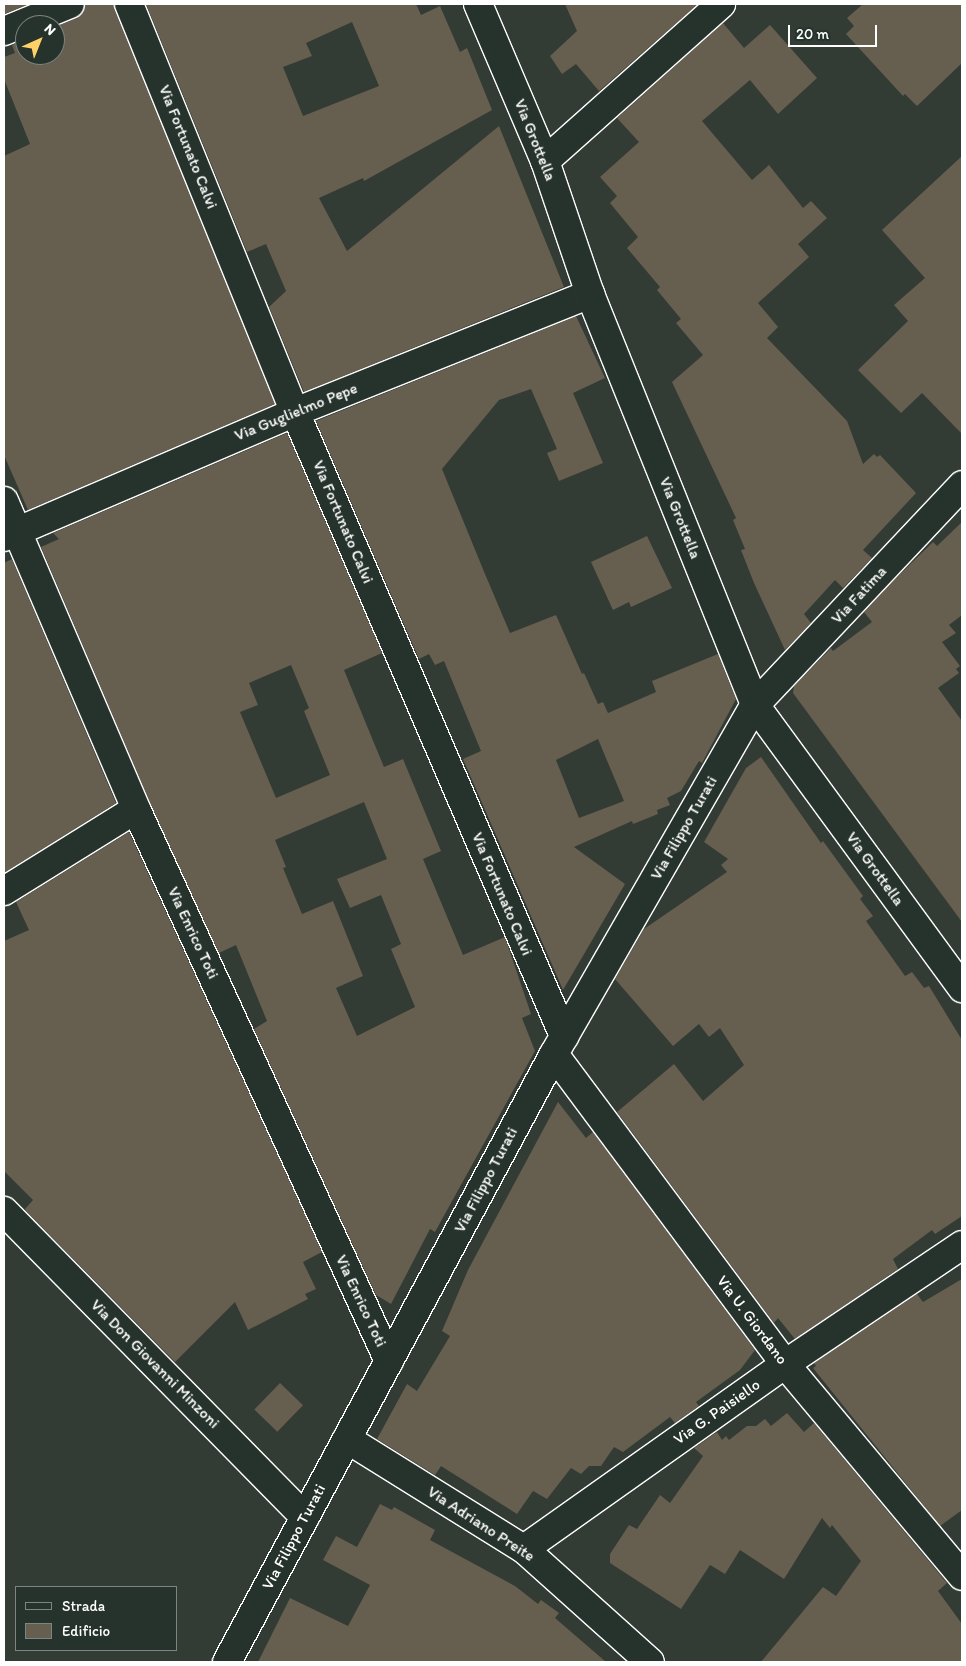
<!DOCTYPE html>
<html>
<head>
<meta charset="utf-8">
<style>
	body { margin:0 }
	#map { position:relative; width:966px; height:1666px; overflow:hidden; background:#333c34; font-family:Itim,sans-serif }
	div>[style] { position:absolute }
	.building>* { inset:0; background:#665e4f; transform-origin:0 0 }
	.roads { filter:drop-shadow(1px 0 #fff) drop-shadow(-1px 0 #fff) drop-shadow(0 1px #fff) drop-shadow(0 -1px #fff) }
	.street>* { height:28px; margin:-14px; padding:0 14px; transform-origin:14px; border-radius:14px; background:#26332d }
	.secondary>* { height:28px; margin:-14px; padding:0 14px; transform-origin:14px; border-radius:14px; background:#26332d }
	span { translate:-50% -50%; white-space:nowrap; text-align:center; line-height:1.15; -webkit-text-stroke:4.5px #26332d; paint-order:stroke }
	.street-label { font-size:16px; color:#fff }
	.frame { position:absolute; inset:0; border:5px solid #fff; pointer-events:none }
	.legend { position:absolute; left:15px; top:1586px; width:162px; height:65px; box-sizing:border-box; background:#26332d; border:1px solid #7d8581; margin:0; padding:6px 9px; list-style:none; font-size:15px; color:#fff }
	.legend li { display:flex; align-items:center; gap:10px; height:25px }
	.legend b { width:25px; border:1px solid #7d8581 }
	.north { position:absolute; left:15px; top:15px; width:50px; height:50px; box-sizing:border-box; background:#26332d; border:1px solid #7d8581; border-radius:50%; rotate:44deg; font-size:14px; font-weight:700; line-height:20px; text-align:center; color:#fff }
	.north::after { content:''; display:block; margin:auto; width:18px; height:22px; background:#ffd166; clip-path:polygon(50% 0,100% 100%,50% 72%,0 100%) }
	.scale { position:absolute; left:788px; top:25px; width:89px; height:22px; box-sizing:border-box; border:2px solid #fff; border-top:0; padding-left:6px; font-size:15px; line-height:18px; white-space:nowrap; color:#fff; -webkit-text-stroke:4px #26332d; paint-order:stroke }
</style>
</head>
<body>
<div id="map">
	<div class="building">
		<div style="clip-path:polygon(4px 4px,29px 4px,4px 14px)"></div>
		<div style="clip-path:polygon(85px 4px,114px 4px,275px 404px,28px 510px,4px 455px,4px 156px,30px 144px,4px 79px,4px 57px,15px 53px,12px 45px,25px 39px,25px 55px,55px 55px,55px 27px,82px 14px)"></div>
		<div style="clip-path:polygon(evenodd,146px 4px,416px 4px,421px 15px,440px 6px,460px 52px,467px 48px,492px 110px,364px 181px,363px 178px,319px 198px,347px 251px,499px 126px,564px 287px,304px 392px,269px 307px,286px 291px,266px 244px,247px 252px,146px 4px,352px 22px,379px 86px,303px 116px,283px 67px,312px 56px,306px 43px,352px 22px)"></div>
		<div style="clip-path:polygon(565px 4px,698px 4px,599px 91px,576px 64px,562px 74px,550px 56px,577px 31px)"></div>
		<div style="clip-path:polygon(863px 4px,962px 4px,962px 63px,917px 106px,905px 94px,903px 96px,846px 34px,854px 26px,847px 18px)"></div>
		<div style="clip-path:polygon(723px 23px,744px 48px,770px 25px,817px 78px,778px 114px,750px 80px,702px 121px,752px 180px,769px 165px,803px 208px,811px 201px,827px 218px,798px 244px,809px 257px,758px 303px,778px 327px,767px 338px,847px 421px,863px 464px,874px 454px,877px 457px,880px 455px,916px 493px,863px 550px,872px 558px,843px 588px,835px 580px,804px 614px,811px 623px,785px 650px,754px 583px,741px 550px,745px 549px,733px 520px,736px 518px,672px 382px,703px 355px,676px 323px,681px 319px,657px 290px,660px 287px,627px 248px,638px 237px,610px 203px,617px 196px,600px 177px,639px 142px,617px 118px)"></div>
		<div style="clip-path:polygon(962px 156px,962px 434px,922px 393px,901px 413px,858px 370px,908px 321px,894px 305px,925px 278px,882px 230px)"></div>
		<div style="clip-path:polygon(evenodd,576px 316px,605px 378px,573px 393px,603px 463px,559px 481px,547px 453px,557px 449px,531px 389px,499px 400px,442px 469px,485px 574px,510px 633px,556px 615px,582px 674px,584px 673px,598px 704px,603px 702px,608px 713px,656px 692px,652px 681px,718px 654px,736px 699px,702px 763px,699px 761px,681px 791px,667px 798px,670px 805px,657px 810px,658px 814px,633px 824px,632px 821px,574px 847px,625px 884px,563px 990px,463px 759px,481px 751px,444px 661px,435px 665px,429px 654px,419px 659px,316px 421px,576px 316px,598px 739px,624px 801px,579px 818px,556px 760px,598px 739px)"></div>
		<div style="clip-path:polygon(evenodd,287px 433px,382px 653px,344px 670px,374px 743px,384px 767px,403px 759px,441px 851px,423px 859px,463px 955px,505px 937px,531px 1014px,522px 1018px,535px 1051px,435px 1232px,430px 1229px,391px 1304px,376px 1295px,254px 1029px,267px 1021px,236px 945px,219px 953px,150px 803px,41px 547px,59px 539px,53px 533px,287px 433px,291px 665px,309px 708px,304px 711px,330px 775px,276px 798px,240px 712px,258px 705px,249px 683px,291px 665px,287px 433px,364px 802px,387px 859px,337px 879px,350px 908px,381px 895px,401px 944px,391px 949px,415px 1007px,357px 1036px,336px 988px,363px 976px,333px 901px,302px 914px,283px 868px,286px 867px,275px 840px,364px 802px)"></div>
		<div style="clip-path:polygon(962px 522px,962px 615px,949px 625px,956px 633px,942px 642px,960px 666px,956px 669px,959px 673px,938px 688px,962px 721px,962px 922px,793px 693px,794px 686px,831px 648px,833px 651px,872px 622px,864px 612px,894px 580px,933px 542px,937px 546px)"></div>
		<div style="clip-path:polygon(647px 536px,672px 588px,631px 607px,629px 602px,613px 610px,591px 562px)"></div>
		<div style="clip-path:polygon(12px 559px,116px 803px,4px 873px,4px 563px)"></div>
		<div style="clip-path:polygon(761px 757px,821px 843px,823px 841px,863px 896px,860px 899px,873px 916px,866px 921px,905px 976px,912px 972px,924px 988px,929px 986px,962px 1040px,962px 1216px,935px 1234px,932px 1230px,893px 1259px,898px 1269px,795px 1339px,778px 1318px,774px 1323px,617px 1112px,674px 1064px,703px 1101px,744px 1065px,720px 1028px,709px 1037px,699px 1024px,673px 1046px,615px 979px,644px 929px,727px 872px,721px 865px,728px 859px,704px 842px,746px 768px)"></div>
		<div style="clip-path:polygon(129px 832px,322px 1252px,303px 1262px,316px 1289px,305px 1294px,308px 1299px,248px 1330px,235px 1302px,175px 1362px,26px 1211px,25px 1209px,33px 1200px,4px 1171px,4px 941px,29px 930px,16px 902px)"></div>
		<div style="clip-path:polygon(558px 1102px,586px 1138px,593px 1132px,755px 1350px,740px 1370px,696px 1402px,699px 1406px,675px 1423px,670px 1417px,623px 1452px,614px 1447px,601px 1466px,589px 1466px,581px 1474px,571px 1468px,547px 1499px,533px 1491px,517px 1514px,441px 1466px,435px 1475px,377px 1439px,407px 1384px,417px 1391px,450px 1336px,442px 1331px,468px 1270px)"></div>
		<div style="clip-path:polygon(962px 1279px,962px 1510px,940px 1526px,813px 1368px,816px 1366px,814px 1363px,917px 1294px,923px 1302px)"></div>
		<div style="left:280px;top:1383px;width:32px;height:37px;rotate:44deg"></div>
		<div style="clip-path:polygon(787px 1413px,804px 1432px,814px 1423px,947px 1583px,938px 1591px,962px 1624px,962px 1662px,761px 1662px,823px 1587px,836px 1596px,861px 1561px,832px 1525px,830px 1528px,822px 1518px,784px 1579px,740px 1550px,725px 1574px,710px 1565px,681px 1609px,610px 1563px,610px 1554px,629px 1525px,637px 1529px,660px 1495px,670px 1503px,703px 1456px,694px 1448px,717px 1432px,722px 1440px,726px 1436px,729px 1440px,747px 1426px,756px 1426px,765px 1419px,771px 1426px)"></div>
		<div style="clip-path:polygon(380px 1504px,392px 1510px,394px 1507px,435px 1530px,430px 1540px,515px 1586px,538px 1604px,541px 1600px,559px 1613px,555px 1618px,606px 1662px,258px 1662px,290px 1598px,348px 1626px,370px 1585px,323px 1560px,336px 1536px,357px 1547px)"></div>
	</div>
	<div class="roads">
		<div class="street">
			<div style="left:129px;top:4px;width:440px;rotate:67.9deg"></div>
			<div style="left:295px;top:412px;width:680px;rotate:66.68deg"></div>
			<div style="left:4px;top:31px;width:71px;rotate:-22.2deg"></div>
			<div style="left:545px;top:161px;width:236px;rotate:-41.7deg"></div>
			<div style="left:4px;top:501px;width:335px;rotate:66.8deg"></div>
			<div style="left:136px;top:809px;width:607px;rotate:65.38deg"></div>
			<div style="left:4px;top:537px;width:317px;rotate:-23.2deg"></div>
			<div style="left:295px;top:412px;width:318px;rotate:-21.8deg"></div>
			<div style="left:4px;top:891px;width:155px;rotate:-31.8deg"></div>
			<div style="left:554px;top:1054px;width:387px;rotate:53.3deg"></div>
			<div style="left:785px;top:1364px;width:276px;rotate:50.1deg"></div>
			<div style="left:4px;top:1211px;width:429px;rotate:45.5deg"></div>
			<div style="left:347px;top:1439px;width:208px;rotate:31.9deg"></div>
			<div style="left:524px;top:1549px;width:169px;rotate:41.9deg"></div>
			<div style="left:524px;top:1549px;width:320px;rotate:-35.3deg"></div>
			<div style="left:785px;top:1364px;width:213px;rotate:-33.9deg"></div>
			<div style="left:227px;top:1662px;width:690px;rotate:-61.73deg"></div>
			<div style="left:554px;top:1054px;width:403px;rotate:-60.1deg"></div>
			<div style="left:755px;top:705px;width:302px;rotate:-46.7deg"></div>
		</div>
		<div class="secondary">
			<div style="left:478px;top:4px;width:171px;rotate:66.9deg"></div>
			<div style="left:545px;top:161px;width:140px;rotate:71.3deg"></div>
			<div style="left:590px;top:294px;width:443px;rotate:68.1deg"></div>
			<div style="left:755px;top:705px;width:351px;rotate:53.8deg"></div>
		</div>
	</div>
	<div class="street-label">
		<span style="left:535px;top:140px;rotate:68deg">Via Grottella</span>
		<span style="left:188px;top:147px;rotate:68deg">Via Fortunato Calvi</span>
		<span style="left:296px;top:412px;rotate:-22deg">Via Guglielmo Pepe</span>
		<span style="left:680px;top:518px;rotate:68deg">Via Grottella</span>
		<span style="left:343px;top:522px;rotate:67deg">Via Fortunato Calvi</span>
		<span style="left:859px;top:595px;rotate:-47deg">Via Fatima</span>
		<span style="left:684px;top:828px;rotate:-60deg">Via Filippo Turati</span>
		<span style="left:875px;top:869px;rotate:54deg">Via Grottella</span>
		<span style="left:502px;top:894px;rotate:67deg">Via Fortunato Calvi</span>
		<span style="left:193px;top:933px;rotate:65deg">Via Enrico Toti</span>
		<span style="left:486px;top:1180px;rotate:-62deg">Via Filippo Turati</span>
		<span style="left:361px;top:1301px;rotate:65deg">Via Enrico Toti</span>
		<span style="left:752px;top:1320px;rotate:53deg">Via U. Giordano</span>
		<span style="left:155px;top:1364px;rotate:45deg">Via Don Giovanni Minzoni</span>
		<span style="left:717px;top:1412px;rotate:-35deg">Via G. Paisiello</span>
		<span style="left:481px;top:1524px;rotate:33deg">Via Adriano Preite</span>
		<span style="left:294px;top:1537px;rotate:-62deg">Via Filippo Turati</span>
	</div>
	<div class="frame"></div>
	<ul class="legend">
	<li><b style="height:6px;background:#26332d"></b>Strada</li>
	<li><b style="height:14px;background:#665e4f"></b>Edificio</li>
	</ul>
	<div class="north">N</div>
	<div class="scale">20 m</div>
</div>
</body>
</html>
